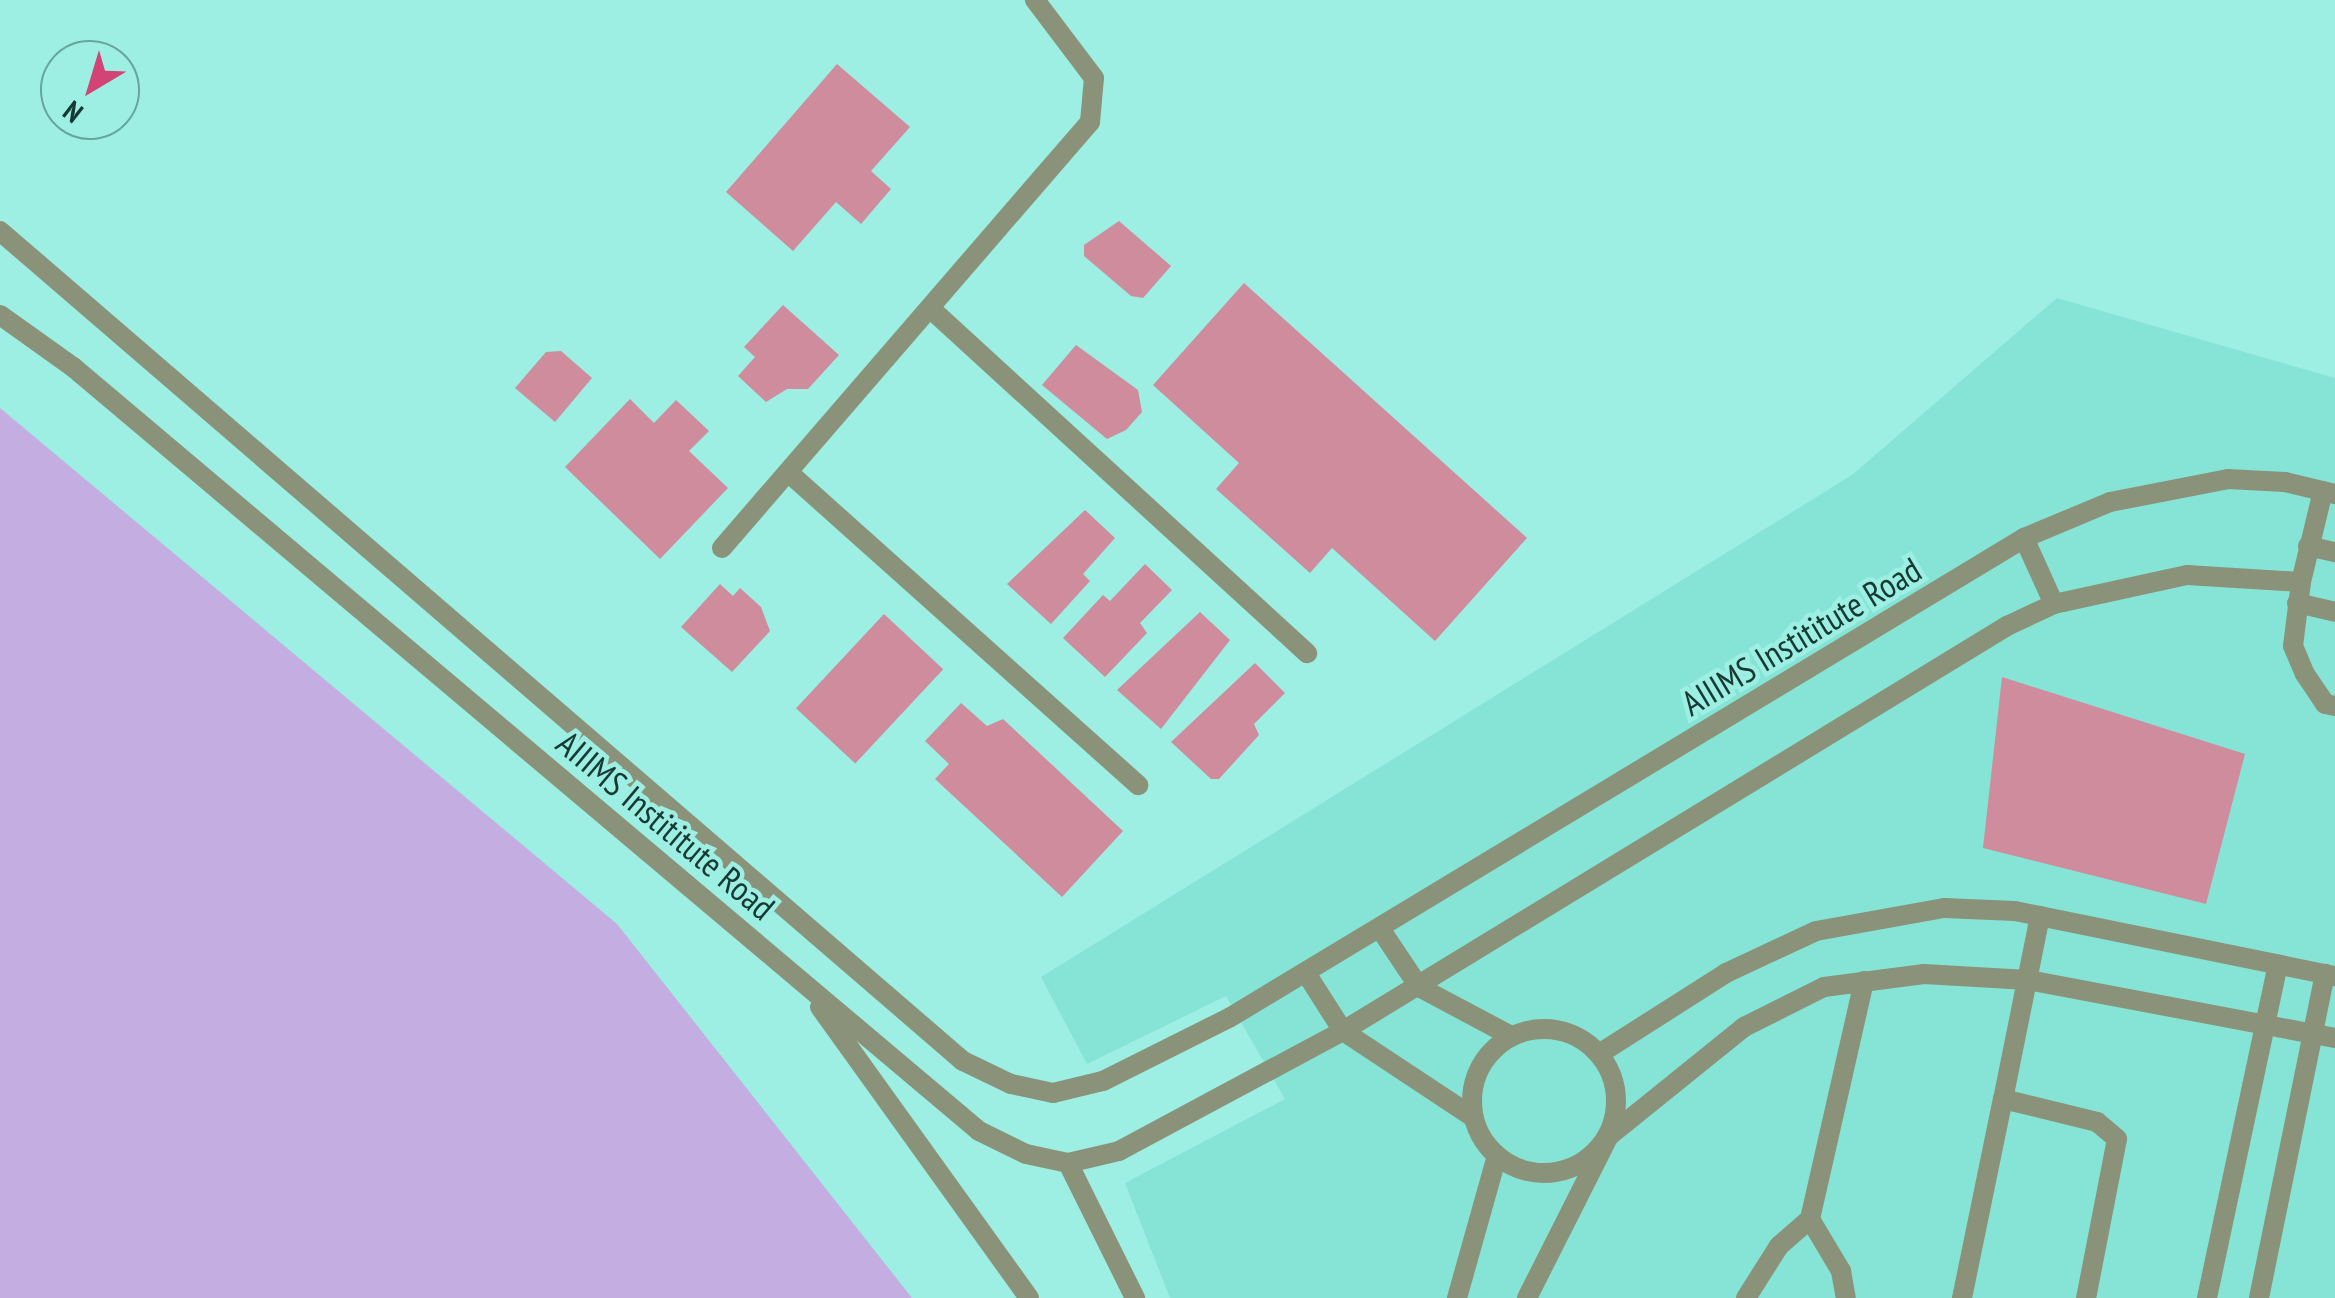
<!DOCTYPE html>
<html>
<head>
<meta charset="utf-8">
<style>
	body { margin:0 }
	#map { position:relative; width:2335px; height:1298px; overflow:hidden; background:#9cefe2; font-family:"PT Sans Narrow",sans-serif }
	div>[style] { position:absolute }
	.built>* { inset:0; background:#86e4d6 }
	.green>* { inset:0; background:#c3ade1 }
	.building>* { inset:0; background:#ce8c9c; transform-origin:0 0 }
	.service>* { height:20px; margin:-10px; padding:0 10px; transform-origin:10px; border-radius:10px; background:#8a9379 }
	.minor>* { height:20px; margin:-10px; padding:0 10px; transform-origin:10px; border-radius:10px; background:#8a9379 }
	.tertiary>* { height:20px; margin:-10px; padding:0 10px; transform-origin:10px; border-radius:10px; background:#8a9379 }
	.tertiary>.ring { margin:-10px; padding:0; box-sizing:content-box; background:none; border:20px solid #8a9379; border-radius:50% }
	span { translate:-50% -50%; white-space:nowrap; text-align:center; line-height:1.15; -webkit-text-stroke:9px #9cefe2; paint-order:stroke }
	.street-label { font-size:35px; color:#163934 }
	.north { position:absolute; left:40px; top:40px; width:100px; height:100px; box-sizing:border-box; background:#9cefe2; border:2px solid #66a69c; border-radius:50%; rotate:218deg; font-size:28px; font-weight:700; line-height:40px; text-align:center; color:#163934 }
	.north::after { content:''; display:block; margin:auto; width:35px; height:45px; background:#d14474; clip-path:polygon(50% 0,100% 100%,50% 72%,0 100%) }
</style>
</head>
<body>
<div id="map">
	<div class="built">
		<div style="clip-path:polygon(2057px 298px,2335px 378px,2335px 1298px,1170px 1298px,1125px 1183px,1285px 1099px,1226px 996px,1087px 1064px,1041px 977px,1852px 475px)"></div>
	</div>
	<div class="green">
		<div style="clip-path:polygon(0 408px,617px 924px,912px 1298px,0 1298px)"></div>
	</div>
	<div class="building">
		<div style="clip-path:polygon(837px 64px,910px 127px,871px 171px,891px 189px,861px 224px,836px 202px,793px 251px,726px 192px)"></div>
		<div style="clip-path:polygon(1119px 221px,1171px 266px,1143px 298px,1131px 296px,1084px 256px,1084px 245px)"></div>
		<div style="clip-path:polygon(1244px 283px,1527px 538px,1435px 641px,1332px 548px,1310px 573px,1216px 489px,1239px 463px,1153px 385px)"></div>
		<div style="clip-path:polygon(783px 305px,839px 355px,808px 389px,787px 389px,766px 402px,738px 376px,755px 357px,744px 347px)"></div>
		<div style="clip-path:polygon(1076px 345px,1138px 390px,1142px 412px,1126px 430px,1107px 439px,1042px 385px)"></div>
		<div style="clip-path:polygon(561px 351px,592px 378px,555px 422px,515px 388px,546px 352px)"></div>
		<div style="clip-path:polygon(630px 399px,654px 423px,676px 400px,709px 431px,689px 451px,728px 488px,660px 559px,565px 467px)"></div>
		<div style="clip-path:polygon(1085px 510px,1115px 538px,1083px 574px,1090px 581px,1051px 624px,1007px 584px)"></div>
		<div style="clip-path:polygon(1145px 564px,1172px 590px,1140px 623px,1147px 633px,1105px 677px,1063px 638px,1103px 595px,1110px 601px)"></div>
		<div style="clip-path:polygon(720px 584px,733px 596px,740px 588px,761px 607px,770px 631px,732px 672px,681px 627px)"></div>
		<div style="clip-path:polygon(1200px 612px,1230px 640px,1161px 729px,1117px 690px)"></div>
		<div style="left:884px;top:614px;width:81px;height:129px;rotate:43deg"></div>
		<div style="clip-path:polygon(1255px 663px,1285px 693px,1254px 724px,1259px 735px,1219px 779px,1211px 779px,1171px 742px)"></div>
		<div style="clip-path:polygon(2002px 677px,2245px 754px,2206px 904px,1983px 848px)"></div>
		<div style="clip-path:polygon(961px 703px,987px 726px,1003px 719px,1123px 831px,1062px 897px,935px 779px,949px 764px,925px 741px)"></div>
	</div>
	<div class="service">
		<div style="left:2285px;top:482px;width:51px;rotate:13.5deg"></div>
		<div style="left:2323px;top:491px;width:94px;rotate:103.6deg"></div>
		<div style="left:2301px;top:582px;width:64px;rotate:97.1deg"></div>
		<div style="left:2293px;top:646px;width:30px;rotate:67deg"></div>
		<div style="left:2305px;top:674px;width:36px;rotate:56deg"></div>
		<div style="left:2325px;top:704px;width:10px;rotate:11deg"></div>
		<div style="left:2024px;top:538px;width:72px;rotate:65.6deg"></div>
		<div style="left:2308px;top:546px;width:28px;rotate:13deg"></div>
		<div style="left:2297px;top:603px;width:39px;rotate:13deg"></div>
		<div style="left:2040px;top:916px;width:187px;rotate:101.4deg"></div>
		<div style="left:2003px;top:1099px;width:97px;rotate:13.7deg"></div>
		<div style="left:2097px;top:1122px;width:26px;rotate:40deg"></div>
		<div style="left:2117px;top:1139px;width:162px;rotate:101deg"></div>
		<div style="left:1810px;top:1219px;width:61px;rotate:59.2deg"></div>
		<div style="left:1841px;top:1271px;width:27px;rotate:80deg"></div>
		<div style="left:1746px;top:1298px;width:62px;rotate:-57.6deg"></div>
		<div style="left:1779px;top:1246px;width:41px;rotate:-41.1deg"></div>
		<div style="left:1810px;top:1219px;width:244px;rotate:-77.2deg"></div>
		<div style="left:1962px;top:1298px;width:203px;rotate:-78.4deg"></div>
		<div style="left:2207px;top:1298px;width:341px;rotate:-78deg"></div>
		<div style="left:2259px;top:1298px;width:331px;rotate:-78.5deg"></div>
	</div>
	<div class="minor">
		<div style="left:931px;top:309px;width:510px;rotate:42.46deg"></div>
		<div style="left:788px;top:472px;width:470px;rotate:41.8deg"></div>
		<div style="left:722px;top:548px;width:563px;rotate:-49.18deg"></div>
		<div style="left:1090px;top:122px;width:44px;rotate:-84.8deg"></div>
		<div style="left:1094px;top:78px;width:98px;rotate:-127.1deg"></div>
	</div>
	<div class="tertiary">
		<div style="left:0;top:231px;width:1271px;rotate:40.76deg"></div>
		<div style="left:963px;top:1061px;width:53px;rotate:25.6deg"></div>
		<div style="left:1011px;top:1084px;width:43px;rotate:12.1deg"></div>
		<div style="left:1053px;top:1093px;width:51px;rotate:-13.5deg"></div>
		<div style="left:1103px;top:1081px;width:141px;rotate:-26.6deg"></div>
		<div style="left:1229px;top:1018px;width:929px;rotate:-31.12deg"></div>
		<div style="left:2024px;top:538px;width:93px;rotate:-22.7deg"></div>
		<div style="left:2110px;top:502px;width:120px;rotate:-11deg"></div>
		<div style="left:2228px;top:479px;width:57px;rotate:3deg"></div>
		<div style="left:0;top:315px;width:90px;rotate:35.5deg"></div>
		<div style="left:73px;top:367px;width:1185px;rotate:40.14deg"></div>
		<div style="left:979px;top:1131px;width:52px;rotate:26.1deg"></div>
		<div style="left:1026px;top:1154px;width:43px;rotate:12.1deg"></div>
		<div style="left:1068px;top:1163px;width:52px;rotate:-13.2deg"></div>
		<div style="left:1119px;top:1151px;width:254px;rotate:-28.2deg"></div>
		<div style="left:1343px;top:1031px;width:778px;rotate:-31.38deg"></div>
		<div style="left:2007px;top:626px;width:52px;rotate:-25.1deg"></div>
		<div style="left:2054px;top:604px;width:136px;rotate:-12.3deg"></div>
		<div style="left:2187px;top:575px;width:114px;rotate:3.5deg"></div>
		<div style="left:1381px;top:930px;width:69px;rotate:56.3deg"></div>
		<div style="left:1419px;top:987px;width:104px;rotate:28deg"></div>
		<div style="left:1306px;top:973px;width:69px;rotate:57.5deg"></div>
		<div style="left:1343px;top:1031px;width:156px;rotate:33.5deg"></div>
		<div style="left:820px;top:1007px;width:358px;rotate:54.3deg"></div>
		<div class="ring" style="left:1472px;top:1029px;width:124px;height:124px"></div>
		<div style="left:1599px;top:1054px;width:151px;rotate:-32.5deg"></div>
		<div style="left:1726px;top:973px;width:99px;rotate:-25deg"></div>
		<div style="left:1816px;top:931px;width:130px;rotate:-10.2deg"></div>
		<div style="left:1944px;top:908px;width:71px;rotate:2.4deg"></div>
		<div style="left:2015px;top:911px;width:327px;rotate:11.5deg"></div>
		<div style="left:1068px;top:1163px;width:151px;rotate:63.6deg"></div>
		<div style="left:1457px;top:1298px;width:148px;rotate:-74.3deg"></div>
		<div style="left:1527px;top:1298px;width:182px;rotate:-63.2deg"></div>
		<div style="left:1609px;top:1136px;width:174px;rotate:-38.9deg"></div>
		<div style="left:1744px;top:1027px;width:89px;rotate:-26.6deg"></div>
		<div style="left:1824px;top:987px;width:101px;rotate:-7.4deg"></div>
		<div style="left:1924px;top:974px;width:104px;rotate:3.3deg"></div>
		<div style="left:2028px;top:980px;width:312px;rotate:10.7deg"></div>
	</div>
	<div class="street-label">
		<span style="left:1801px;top:636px;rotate:-31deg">AIIIMS Instititute Road</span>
		<span style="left:666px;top:825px;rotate:40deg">AIIIMS Instititute Road</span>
	</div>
	<div class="north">N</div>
</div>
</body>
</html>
